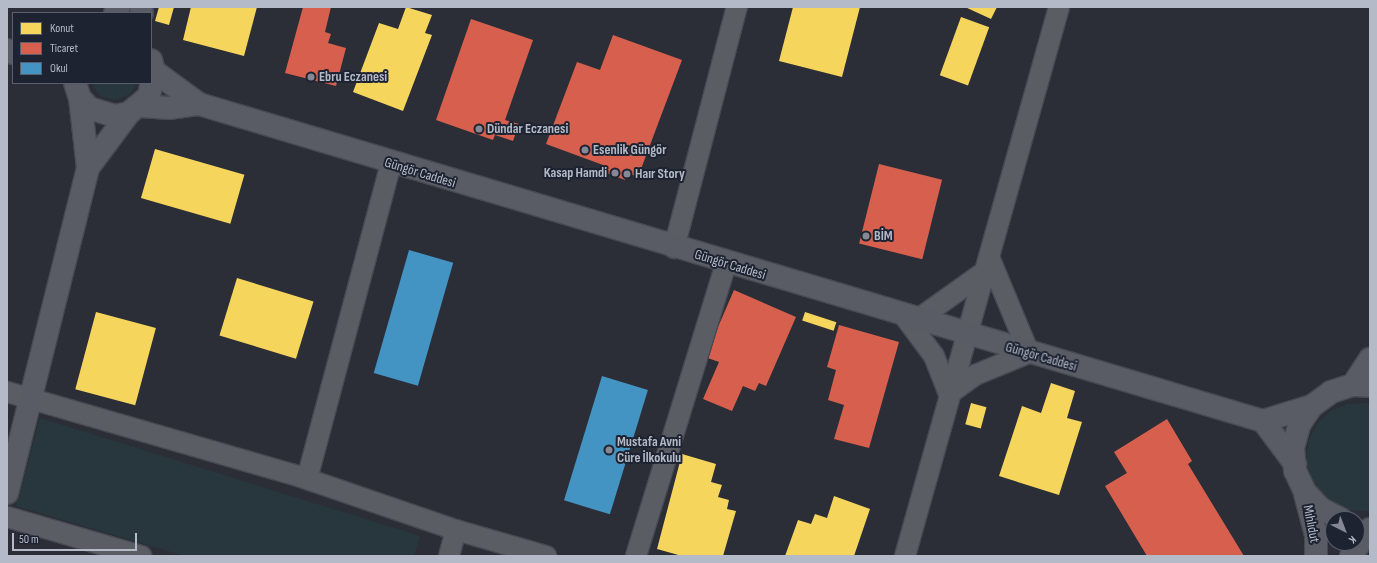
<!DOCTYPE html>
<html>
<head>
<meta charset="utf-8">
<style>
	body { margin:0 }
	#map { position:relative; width:1377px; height:563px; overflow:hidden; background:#2b2e37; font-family:"Sofia Sans Condensed",sans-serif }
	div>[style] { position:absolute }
	.green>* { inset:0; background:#28373d }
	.homes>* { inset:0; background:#f6d55c; transform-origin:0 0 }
	.shops>* { inset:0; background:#d6604d; transform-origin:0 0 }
	.schools>* { inset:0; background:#4393c3; transform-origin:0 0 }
	.roads { filter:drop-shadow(1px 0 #464950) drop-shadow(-1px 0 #464950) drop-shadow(0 1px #464950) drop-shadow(0 -1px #464950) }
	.street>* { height:20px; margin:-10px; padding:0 10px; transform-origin:10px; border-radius:10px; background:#5b5d65 }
	.secondary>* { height:22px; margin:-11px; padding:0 11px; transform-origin:11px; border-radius:11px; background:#595c64 }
	.dots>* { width:11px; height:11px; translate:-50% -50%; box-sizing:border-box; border:2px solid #1e2332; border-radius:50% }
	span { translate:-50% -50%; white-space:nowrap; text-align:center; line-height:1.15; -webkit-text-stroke:4px #1e2332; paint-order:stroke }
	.poi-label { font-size:14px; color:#b5bac8; font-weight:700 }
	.left { translate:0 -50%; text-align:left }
	.right { translate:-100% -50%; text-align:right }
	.street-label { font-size:14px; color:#b5bac8 }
	.frame { position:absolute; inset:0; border:8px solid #b5bac8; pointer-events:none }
	.legend { position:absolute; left:12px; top:12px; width:140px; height:72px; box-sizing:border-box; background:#1e2332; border:1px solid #5a5f6e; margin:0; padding:5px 7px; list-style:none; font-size:12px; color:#b5bac8 }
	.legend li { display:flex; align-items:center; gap:8px; height:20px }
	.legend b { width:20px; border:1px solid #5a5f6e }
	.north { position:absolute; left:1325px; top:511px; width:40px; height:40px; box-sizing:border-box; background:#1e2332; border:1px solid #5a5f6e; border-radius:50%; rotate:138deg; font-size:11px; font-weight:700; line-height:16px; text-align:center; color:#b5bac8 }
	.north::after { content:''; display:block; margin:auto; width:14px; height:18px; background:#858995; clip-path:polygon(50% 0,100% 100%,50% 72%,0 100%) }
	.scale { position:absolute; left:12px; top:533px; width:125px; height:18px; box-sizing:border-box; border:2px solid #b5bac8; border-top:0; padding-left:5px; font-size:12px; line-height:14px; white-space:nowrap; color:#b5bac8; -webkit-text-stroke:3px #1e2332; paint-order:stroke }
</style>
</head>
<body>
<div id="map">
	<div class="green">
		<div style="clip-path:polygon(91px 83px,137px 83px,130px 94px,115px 100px,100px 96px)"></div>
		<div style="clip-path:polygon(1370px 403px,1370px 511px,1350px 510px,1333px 504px,1319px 492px,1310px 476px,1306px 458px,1309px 439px,1318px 423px,1331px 411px,1347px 404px)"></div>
		<div style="clip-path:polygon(40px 418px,420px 536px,414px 556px,185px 556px,16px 506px)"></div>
	</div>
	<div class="homes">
		<div style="clip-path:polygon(159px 7px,174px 7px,169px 25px,155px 21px)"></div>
		<div style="clip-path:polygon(191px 7px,257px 7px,244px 56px,183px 40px)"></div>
		<div style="clip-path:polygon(406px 7px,432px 15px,425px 33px,432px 35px,403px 111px,353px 92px,379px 23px,398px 29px)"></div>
		<div style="clip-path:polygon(793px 7px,860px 7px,842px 77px,779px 61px)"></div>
		<div style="clip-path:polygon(965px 7px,997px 7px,991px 19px)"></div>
		<div style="left:961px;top:17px;width:30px;height:62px;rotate:20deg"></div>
		<div style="left:155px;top:149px;width:93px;height:51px;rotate:16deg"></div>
		<div style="left:237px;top:278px;width:80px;height:60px;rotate:17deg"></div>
		<div style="left:96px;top:312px;width:62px;height:80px;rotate:15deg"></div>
		<div style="left:805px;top:312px;width:33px;height:9px;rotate:18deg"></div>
		<div style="clip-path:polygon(1051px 383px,1075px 391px,1067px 418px,1082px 422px,1059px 495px,999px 476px,1022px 406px,1041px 413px)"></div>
		<div style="left:971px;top:403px;width:16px;height:22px;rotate:15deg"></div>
		<div style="clip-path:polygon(682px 454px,716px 464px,711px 482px,722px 485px,718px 497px,729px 500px,727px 509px,736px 511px,723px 556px,682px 556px,657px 549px)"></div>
		<div style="clip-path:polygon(834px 496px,870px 509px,854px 556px,785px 556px,798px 520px,811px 524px,815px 514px,827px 518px)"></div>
	</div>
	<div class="shops">
		<div style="clip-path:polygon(303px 7px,331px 7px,325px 32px,331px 34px,328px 43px,346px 48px,336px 86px,285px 73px)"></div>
		<div style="clip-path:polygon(471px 19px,533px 40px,505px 120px,519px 124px,513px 141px,495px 135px,493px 140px,436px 120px)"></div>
		<div style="clip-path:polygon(613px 35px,682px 60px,638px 177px,627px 173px,625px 180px,601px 171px,603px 165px,546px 144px,577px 62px,600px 70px)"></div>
		<div style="left:879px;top:164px;width:65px;height:82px;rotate:14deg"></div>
		<div style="clip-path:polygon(734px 290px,796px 317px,766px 386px,759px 383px,755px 391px,743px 386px,732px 411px,703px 399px,719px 362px,705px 357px)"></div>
		<div style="clip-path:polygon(839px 325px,899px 342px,869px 448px,834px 439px,844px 405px,828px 400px,836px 370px,827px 367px)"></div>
		<div style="clip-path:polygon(1167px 419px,1192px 461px,1188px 464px,1244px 556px,1147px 556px,1105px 486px,1127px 473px,1114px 452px)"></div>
	</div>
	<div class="schools">
		<div style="left:409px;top:250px;width:46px;height:128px;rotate:16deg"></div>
		<div style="left:602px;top:376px;width:48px;height:130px;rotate:17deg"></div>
	</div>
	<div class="roads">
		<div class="street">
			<div style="left:674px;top:248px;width:249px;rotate:-75.4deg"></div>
			<div style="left:905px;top:317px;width:49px;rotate:53.4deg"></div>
			<div style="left:934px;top:356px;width:41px;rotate:68.5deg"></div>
			<div style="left:949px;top:394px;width:32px;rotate:-36deg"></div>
			<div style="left:975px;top:375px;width:58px;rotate:-22.2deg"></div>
			<div style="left:1029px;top:353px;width:104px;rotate:-112.6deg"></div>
			<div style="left:917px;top:320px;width:82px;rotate:-35.6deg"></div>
			<div style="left:7px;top:392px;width:306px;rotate:16.1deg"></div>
			<div style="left:301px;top:477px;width:164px;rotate:18.9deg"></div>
			<div style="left:456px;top:530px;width:94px;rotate:16.1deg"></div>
			<div style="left:307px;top:479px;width:326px;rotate:-75.1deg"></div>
			<div style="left:7px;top:517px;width:140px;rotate:16.2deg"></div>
			<div style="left:449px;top:556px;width:27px;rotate:-75deg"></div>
			<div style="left:636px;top:556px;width:306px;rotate:-72.9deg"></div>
			<div style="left:905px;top:556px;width:570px;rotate:-74.33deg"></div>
		</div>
		<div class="secondary">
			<div style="left:141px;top:7px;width:6px;rotate:81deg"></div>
			<div style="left:115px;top:13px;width:7px;rotate:-56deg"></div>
			<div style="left:7px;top:50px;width:7px;rotate:27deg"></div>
			<div style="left:154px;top:71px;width:56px;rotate:36.3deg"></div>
			<div style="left:199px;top:104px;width:1110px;rotate:16.59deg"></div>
			<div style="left:75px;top:83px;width:16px;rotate:72deg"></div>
			<div style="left:80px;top:98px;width:13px;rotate:48deg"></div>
			<div style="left:89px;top:108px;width:28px;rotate:17deg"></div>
			<div style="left:116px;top:116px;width:13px;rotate:-13deg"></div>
			<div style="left:129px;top:113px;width:26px;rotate:-40deg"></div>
			<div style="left:149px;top:96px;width:25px;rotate:-79deg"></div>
			<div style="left:154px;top:71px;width:11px;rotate:-105deg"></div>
			<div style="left:80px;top:98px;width:70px;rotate:83.5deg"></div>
			<div style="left:88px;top:168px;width:69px;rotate:-53.3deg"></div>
			<div style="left:141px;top:106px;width:28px;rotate:4deg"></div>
			<div style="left:169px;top:108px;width:30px;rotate:-8deg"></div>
			<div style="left:1353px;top:385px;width:31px;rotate:-57deg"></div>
			<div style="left:1263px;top:421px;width:54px;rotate:53.3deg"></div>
			<div style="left:1263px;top:421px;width:51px;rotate:-17deg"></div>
			<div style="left:7px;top:493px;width:335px;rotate:-76deg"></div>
			<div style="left:1305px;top:494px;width:42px;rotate:75deg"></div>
			<div style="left:1316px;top:535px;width:21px;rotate:90deg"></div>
			<div style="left:1341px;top:519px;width:22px;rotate:-153deg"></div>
			<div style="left:1321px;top:509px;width:23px;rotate:-133deg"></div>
			<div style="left:1305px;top:492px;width:23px;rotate:-115deg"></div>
			<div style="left:1295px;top:471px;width:23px;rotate:-95deg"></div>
			<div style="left:1293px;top:448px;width:24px;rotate:-75deg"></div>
			<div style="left:1299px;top:425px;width:23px;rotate:-56deg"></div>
			<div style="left:1312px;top:406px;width:24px;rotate:-36deg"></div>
			<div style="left:1331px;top:392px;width:23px;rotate:-18deg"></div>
			<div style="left:1353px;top:385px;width:17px;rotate:3deg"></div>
			<div style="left:1351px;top:556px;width:33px;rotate:-55deg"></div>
		</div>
	</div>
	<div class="dots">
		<div style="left:311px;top:77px;background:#858995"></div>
		<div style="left:479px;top:129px;background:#858995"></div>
		<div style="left:585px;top:150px;background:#858995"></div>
		<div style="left:615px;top:173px;background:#858995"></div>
		<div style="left:627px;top:174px;background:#858995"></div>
		<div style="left:866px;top:236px;background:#858995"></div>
		<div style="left:609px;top:450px;background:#858995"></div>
	</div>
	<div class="poi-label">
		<span class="left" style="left:319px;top:77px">Ebru Eczanesi</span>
		<span class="left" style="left:487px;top:129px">Dündar Eczanesi</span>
		<span class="left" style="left:593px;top:150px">Esenlik Güngör</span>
		<span class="right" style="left:607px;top:173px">Kasap Hamdi</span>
		<span class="left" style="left:635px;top:174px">Haır Story</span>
		<span class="left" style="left:874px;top:236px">BİM</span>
		<span class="left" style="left:617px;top:450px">Mustafa Avni<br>Cüre İlkokulu</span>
	</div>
	<div class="street-label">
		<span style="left:420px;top:173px;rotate:17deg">Güngör Caddesi</span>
		<span style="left:730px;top:265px;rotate:17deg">Güngör Caddesi</span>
		<span style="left:1041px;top:357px;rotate:16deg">Güngör Caddesi</span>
		<span style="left:1311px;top:524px;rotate:79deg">Mıhlıdut</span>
	</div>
	<div class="frame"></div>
	<ul class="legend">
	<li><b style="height:11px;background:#f6d55c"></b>Konut</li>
	<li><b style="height:11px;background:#d6604d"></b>Ticaret</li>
	<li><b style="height:11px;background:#4393c3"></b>Okul</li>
	</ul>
	<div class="north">K</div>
	<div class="scale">50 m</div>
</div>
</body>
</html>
